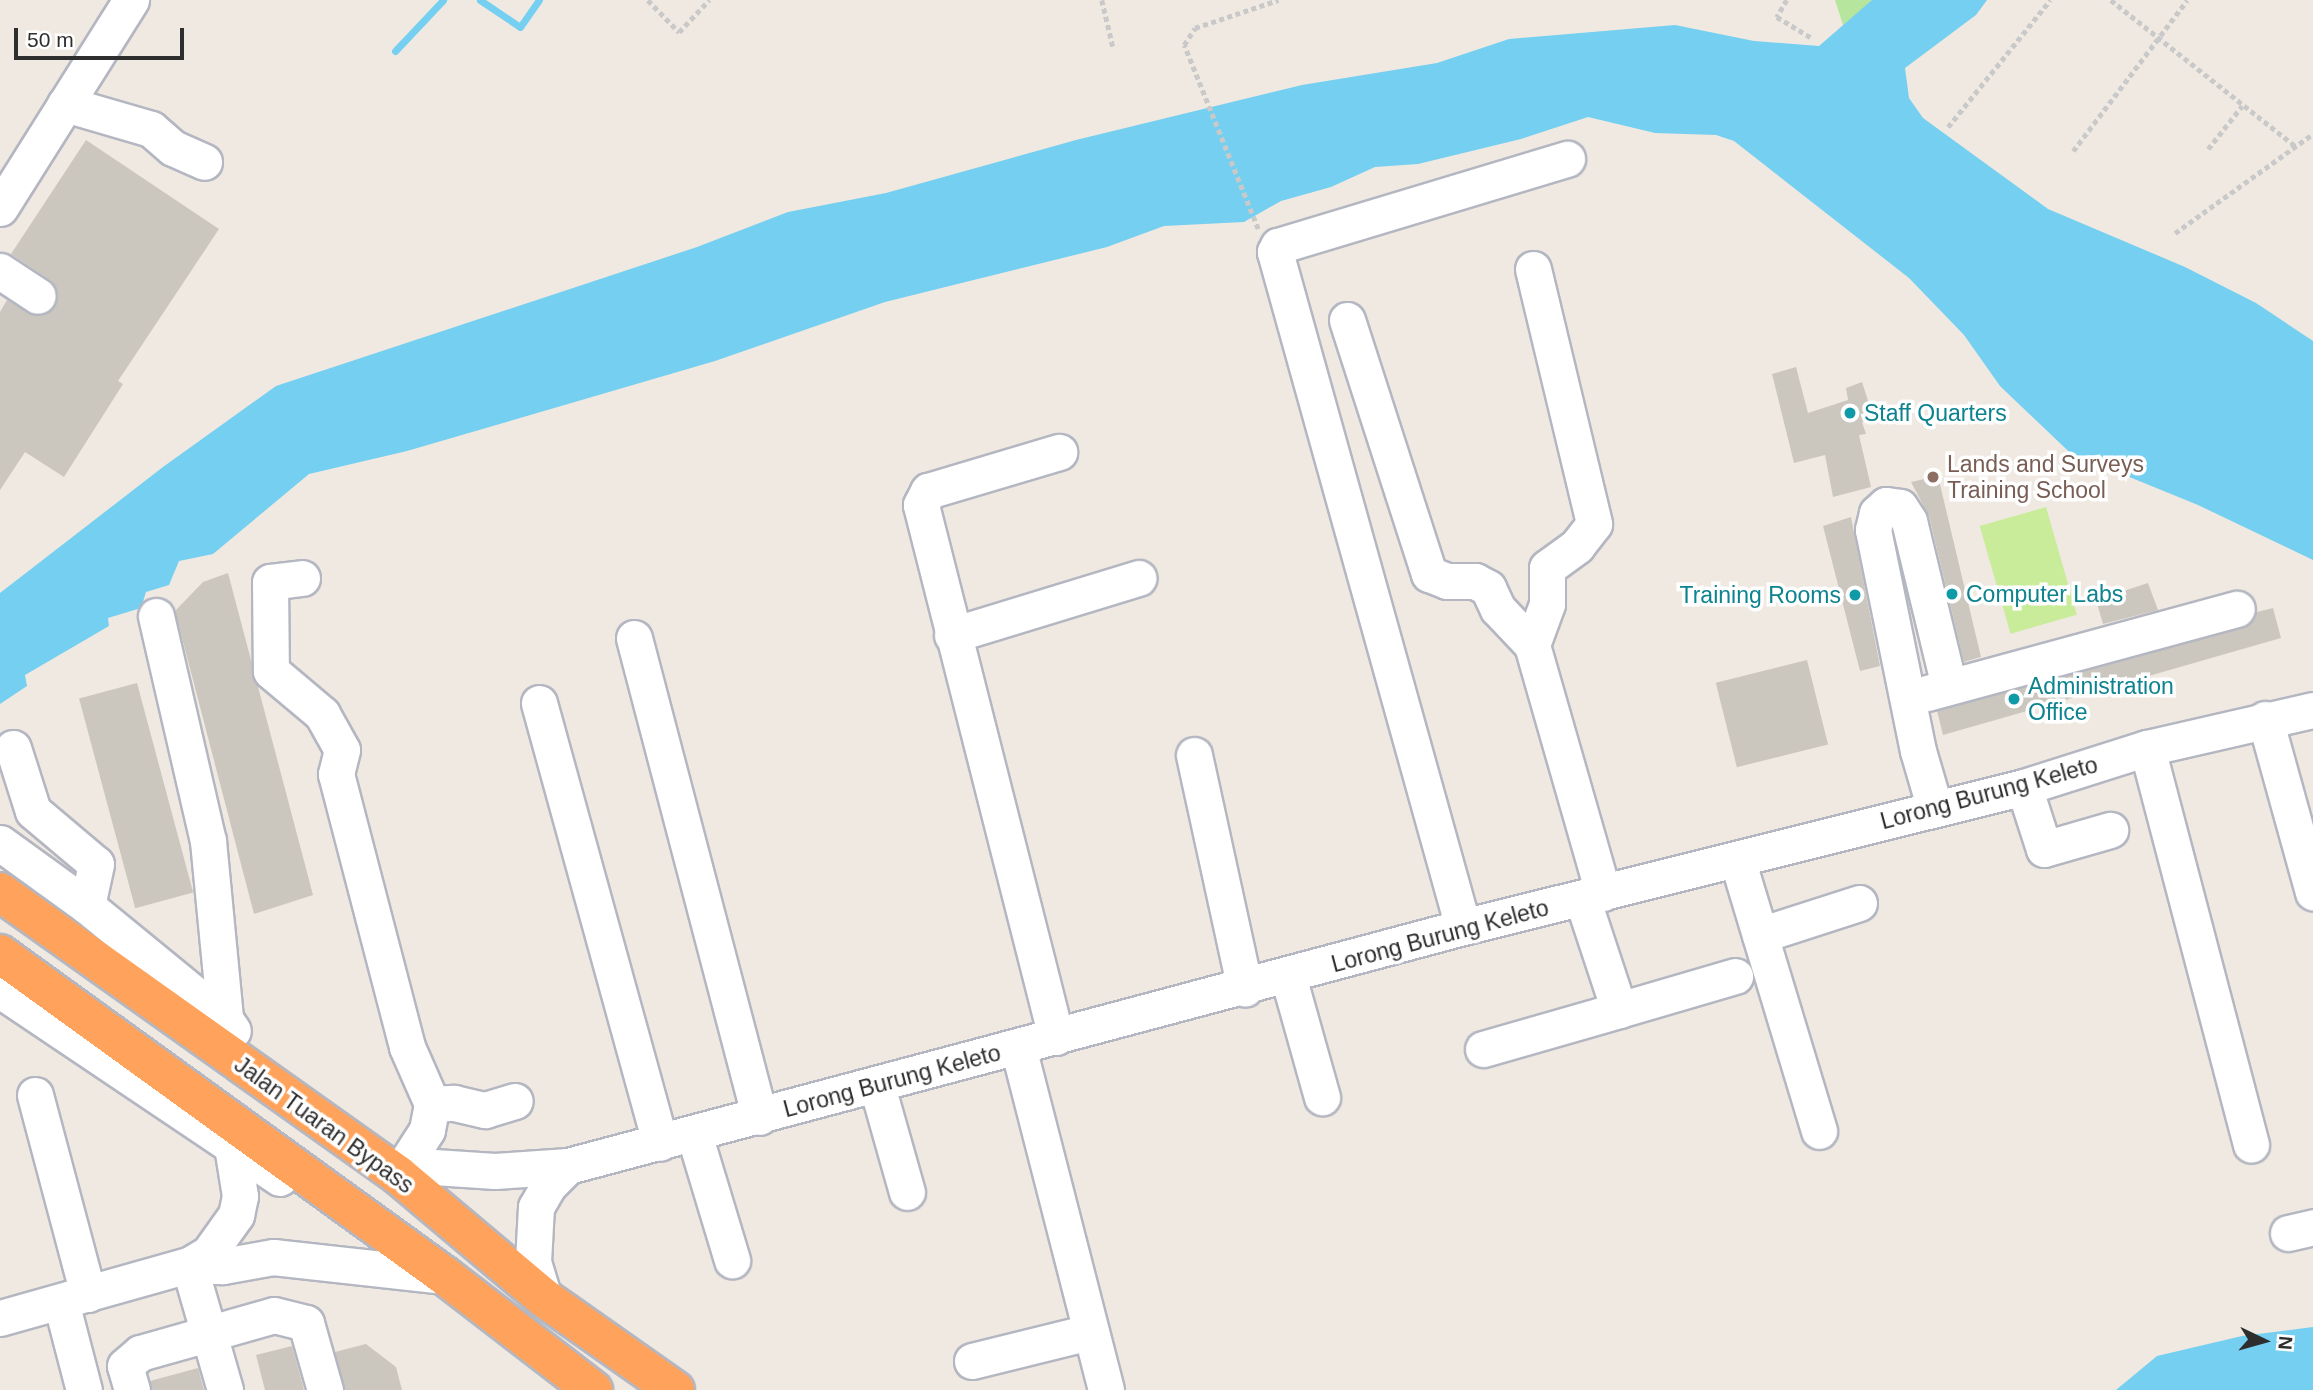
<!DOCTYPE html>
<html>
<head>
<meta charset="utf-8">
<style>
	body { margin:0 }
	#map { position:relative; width:2313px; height:1390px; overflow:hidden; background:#efe9e1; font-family:Arial,sans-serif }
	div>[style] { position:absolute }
	.green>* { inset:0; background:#b6e59e }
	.pitch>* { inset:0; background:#c9ec9a; transform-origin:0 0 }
	.water>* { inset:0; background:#75cff0 }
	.stream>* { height:7px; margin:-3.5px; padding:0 3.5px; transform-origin:3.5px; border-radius:3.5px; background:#75cff0 }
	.building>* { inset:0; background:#cbc7bf; transform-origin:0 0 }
	.path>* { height:4.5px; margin-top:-2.25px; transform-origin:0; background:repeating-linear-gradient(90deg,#c9c9c9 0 5px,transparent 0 8.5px) }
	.roads { filter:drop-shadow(2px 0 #b4b7c1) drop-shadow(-2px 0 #b4b7c1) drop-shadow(0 2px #b4b7c1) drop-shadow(0 -2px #b4b7c1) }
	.minor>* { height:35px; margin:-17.5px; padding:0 17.5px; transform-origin:17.5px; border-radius:17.5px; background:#fff }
	.highway>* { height:38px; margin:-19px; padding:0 19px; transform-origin:19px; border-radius:19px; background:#ffa35c }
	.dots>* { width:19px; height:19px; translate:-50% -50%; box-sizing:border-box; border:4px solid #fff; border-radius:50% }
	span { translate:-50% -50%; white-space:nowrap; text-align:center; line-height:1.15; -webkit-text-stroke:7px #fff; paint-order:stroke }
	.culture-label { font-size:23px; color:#0d838f }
	.left { translate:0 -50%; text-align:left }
	.right { translate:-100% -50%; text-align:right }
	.education-label { font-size:23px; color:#785e54 }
	.street-label { font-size:23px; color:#2e2e2e }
	.north { position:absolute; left:2229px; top:1306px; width:70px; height:70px; -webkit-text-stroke:5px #fff; paint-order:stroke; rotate:95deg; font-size:19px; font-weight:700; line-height:28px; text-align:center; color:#2e2e2e }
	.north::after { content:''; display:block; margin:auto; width:24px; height:32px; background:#2e2e2e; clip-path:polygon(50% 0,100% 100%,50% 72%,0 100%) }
	.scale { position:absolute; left:14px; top:28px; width:170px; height:32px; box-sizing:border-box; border:4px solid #2e2e2e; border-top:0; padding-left:9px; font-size:21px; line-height:24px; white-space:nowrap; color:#2e2e2e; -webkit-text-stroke:5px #fff; paint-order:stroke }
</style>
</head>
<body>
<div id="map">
	<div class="green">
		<div style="clip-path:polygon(1835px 0,1872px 0,1844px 28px)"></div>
	</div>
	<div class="pitch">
		<div style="left:2046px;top:507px;width:112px;height:69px;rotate:74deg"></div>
	</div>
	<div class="water">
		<div style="clip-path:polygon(1872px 0,1987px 0,1976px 15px,1905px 68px,1909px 98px,1923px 118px,2048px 209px,2185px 267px,2256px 303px,2313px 341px,2313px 560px,2198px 505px,2122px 474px,2084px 466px,2000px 386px,1964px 335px,1909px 278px,1734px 141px,1716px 135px,1655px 133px,1588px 117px,1521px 139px,1418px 164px,1375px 167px,1331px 187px,1281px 201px,1244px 222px,1164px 226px,1107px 247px,885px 302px,715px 361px,407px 451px,309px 474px,213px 554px,179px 561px,169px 585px,146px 592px,141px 608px,108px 618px,109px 626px,25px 675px,27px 686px,0 704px,0 593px,163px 467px,276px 386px,697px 247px,788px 212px,886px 193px,1076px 140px,1302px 85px,1437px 63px,1509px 39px,1675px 25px,1754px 41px,1819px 46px)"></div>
		<div style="clip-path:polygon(2313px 1327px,2313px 1390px,2116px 1390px,2157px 1356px,2242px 1336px)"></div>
	</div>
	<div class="stream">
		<div style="left:480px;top:0;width:48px;rotate:34deg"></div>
		<div style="left:520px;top:27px;width:33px;rotate:-55deg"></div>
		<div style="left:395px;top:51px;width:70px;rotate:-46.7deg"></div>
	</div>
	<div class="building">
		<div style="clip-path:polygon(86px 140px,219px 229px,118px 381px,123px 384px,64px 477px,25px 452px,0 490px,0 312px,7px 300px,28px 313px,46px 314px,58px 296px,50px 280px,11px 254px)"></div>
		<div style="clip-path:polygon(1796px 367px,1808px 413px,1848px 400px,1846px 388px,1862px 382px,1874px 419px,1862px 422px,1866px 434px,1859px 435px,1871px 487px,1833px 497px,1825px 455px,1794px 463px,1772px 374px)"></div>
		<div style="clip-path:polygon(1938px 476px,1981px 657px,1964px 662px,1929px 516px,1911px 482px)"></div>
		<div style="clip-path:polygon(1851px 517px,1880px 666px,1860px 671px,1823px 526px)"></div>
		<div style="clip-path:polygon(228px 573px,313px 895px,254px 914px,175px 611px,203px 582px)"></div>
		<div style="clip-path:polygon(2148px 583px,2158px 610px,2103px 624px,2096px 600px)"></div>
		<div style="clip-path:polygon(2273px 608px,2281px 638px,1943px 735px,1937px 711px,2242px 628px,2257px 612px)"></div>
		<div style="left:1807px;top:660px;width:87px;height:94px;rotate:76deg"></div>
		<div style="left:137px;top:683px;width:217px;height:60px;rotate:75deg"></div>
		<div style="clip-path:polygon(366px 1344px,396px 1367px,402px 1390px,345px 1390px,335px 1352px)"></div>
		<div style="clip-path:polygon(292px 1346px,304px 1390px,265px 1390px,256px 1355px)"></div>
		<div style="clip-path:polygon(198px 1368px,204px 1390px,152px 1390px,150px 1381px)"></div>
	</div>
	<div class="path">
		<div style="left:648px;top:0;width:45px;rotate:45.9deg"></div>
		<div style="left:679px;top:32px;width:44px;rotate:-46.8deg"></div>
		<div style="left:1102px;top:0;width:48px;rotate:76.8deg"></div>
		<div style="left:1787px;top:0;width:20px;rotate:120deg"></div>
		<div style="left:1777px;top:17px;width:41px;rotate:31deg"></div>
		<div style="left:2111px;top:0;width:235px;rotate:38.4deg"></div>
		<div style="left:1948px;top:127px;width:163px;rotate:-51.2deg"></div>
		<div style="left:2208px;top:149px;width:55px;rotate:-51.7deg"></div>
		<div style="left:2073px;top:151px;width:189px;rotate:-52.9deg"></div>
		<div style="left:1258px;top:229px;width:198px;rotate:-111.9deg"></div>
		<div style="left:1184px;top:45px;width:20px;rotate:-57deg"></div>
		<div style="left:1195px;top:28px;width:88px;rotate:-18.6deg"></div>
		<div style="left:2175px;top:233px;width:170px;rotate:-35.7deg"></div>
	</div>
	<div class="roads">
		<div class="minor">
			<div style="left:65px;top:104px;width:90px;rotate:16.2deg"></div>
			<div style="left:151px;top:129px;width:29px;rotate:41deg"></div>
			<div style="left:173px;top:148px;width:34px;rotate:24deg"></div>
			<div style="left:0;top:208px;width:246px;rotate:-57.8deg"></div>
			<div style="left:1533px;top:269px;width:262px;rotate:76.5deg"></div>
			<div style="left:1594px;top:524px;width:28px;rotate:128deg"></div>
			<div style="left:1577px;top:546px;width:37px;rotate:144deg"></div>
			<div style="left:1547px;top:568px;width:36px;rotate:90deg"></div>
			<div style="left:1547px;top:604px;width:44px;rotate:110.1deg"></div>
			<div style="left:1532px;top:645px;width:258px;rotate:74deg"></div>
			<div style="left:0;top:271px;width:45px;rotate:33.3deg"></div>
			<div style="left:1347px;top:320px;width:267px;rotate:72.1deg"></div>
			<div style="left:1429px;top:574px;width:19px;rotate:21deg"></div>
			<div style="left:1447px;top:581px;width:28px"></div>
			<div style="left:1475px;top:581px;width:15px;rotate:28deg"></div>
			<div style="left:1488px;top:588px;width:23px;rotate:65deg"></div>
			<div style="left:1498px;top:609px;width:50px;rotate:46.6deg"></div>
			<div style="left:302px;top:578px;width:32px;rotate:173deg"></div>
			<div style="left:270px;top:582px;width:89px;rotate:89.4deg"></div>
			<div style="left:271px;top:671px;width:67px;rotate:40.1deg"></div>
			<div style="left:322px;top:714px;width:41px;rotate:60.9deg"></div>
			<div style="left:342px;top:750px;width:25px;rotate:104deg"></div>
			<div style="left:336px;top:774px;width:282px;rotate:75.4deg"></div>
			<div style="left:407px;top:1047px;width:62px;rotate:66.3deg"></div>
			<div style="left:432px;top:1104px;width:26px;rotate:101deg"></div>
			<div style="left:427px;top:1130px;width:54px;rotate:122.8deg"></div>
			<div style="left:156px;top:616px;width:231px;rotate:77deg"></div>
			<div style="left:208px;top:841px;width:179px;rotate:84.5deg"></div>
			<div style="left:952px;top:635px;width:195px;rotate:-17deg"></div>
			<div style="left:634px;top:638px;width:495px;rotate:75.3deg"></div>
			<div style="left:1927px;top:693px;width:321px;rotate:-15.2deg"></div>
			<div style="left:539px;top:703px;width:456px;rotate:74.6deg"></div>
			<div style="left:2265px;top:719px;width:180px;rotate:74.5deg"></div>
			<div style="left:13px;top:748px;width:66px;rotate:72.4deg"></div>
			<div style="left:33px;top:811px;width:82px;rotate:40.1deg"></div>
			<div style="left:96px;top:864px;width:43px;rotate:102.1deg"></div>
			<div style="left:2147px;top:748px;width:410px;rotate:75.3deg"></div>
			<div style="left:1194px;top:755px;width:239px;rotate:77.7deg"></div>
			<div style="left:2024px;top:787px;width:65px;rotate:72.1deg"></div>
			<div style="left:2044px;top:849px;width:69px;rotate:-16.1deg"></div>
			<div style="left:1935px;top:809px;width:60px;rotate:-106.3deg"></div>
			<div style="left:1918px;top:751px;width:226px;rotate:-101.5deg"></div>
			<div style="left:1873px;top:530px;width:17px;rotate:-77deg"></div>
			<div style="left:1877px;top:513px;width:12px;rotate:-42deg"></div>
			<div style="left:1886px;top:505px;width:14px;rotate:8deg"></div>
			<div style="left:1900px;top:507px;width:17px;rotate:57deg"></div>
			<div style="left:1909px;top:521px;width:170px;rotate:76.4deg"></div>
			<div style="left:0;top:843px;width:107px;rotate:35.9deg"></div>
			<div style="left:87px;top:906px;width:178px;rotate:39.3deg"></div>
			<div style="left:225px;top:1019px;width:14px;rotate:56deg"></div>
			<div style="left:1737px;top:859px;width:284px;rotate:73.2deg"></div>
			<div style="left:1582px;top:898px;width:118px;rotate:71.7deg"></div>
			<div style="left:1619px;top:1010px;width:121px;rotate:-16.3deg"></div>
			<div style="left:1463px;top:927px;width:701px;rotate:-105.56deg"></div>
			<div style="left:1275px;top:252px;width:7px;rotate:-63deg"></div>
			<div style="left:1278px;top:246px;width:302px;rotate:-16.8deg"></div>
			<div style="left:1760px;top:935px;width:104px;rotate:-17.9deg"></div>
			<div style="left:1288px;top:976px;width:126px;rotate:74.3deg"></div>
			<div style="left:0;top:990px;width:337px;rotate:33.9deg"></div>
			<div style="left:1056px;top:1037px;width:549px;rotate:-104.24deg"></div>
			<div style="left:921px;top:505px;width:16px;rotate:-63deg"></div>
			<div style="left:928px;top:491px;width:137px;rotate:-16.6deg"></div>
			<div style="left:1018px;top:1047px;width:354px;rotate:75.6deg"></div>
			<div style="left:1483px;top:1049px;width:141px;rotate:-16deg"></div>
			<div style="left:877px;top:1086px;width:110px;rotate:74.2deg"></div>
			<div style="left:35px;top:1095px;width:206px;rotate:75.1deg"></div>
			<div style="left:432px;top:1104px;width:22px;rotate:-3deg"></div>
			<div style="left:454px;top:1103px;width:32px;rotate:13deg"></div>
			<div style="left:485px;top:1110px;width:31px;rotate:-17deg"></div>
			<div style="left:694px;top:1134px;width:132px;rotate:73.2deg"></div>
			<div style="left:398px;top:1175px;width:23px;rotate:-23deg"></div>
			<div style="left:419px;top:1166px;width:76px;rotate:3.8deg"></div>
			<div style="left:495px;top:1171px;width:73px;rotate:-3.9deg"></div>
			<div style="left:568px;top:1166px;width:926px;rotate:-14.95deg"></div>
			<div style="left:1463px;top:927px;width:578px;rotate:-14.01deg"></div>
			<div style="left:2024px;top:787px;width:129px;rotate:-17.6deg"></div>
			<div style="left:2147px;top:748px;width:170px;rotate:-12.9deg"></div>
			<div style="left:2288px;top:1233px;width:26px;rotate:-13deg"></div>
			<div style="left:189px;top:1265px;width:34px;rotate:2deg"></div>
			<div style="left:223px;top:1266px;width:51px;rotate:-10.2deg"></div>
			<div style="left:273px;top:1257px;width:173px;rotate:6.3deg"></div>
			<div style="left:189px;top:1265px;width:130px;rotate:73.9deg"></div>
			<div style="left:544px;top:1298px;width:38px;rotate:-107deg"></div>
			<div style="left:533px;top:1262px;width:55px;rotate:-86.9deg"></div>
			<div style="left:536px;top:1207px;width:24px;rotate:-60deg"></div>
			<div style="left:548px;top:1186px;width:28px;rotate:-45deg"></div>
			<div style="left:61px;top:1302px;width:91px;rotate:75.4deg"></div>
			<div style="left:0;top:1318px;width:196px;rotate:-15.7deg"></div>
			<div style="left:189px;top:1265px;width:23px;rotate:-31deg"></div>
			<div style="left:209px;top:1253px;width:47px;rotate:-54.6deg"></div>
			<div style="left:236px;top:1215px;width:19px;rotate:-78deg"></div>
			<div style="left:240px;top:1196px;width:51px;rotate:-99.1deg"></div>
			<div style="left:972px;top:1361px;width:121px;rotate:-13.9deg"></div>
			<div style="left:132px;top:1390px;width:25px;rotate:-106deg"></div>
			<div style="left:125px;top:1366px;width:20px;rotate:-41deg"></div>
			<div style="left:140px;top:1353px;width:139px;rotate:-15.8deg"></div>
			<div style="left:274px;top:1315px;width:33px;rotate:14deg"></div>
			<div style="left:306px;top:1323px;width:70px;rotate:74.2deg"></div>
		</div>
		<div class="highway">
			<div style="left:0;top:892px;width:488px;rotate:35.4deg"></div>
			<div style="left:398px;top:1175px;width:191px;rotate:40.1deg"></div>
			<div style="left:544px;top:1298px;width:160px;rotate:35.1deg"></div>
			<div style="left:0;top:954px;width:549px;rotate:35.89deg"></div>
			<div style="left:445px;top:1276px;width:187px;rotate:37.6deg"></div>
		</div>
	</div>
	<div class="dots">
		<div style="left:1850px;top:413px;background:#0f9aa8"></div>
		<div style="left:1933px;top:477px;background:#8d6e63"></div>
		<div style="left:1952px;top:594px;background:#0f9aa8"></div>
		<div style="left:1855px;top:595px;background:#0f9aa8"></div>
		<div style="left:2014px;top:699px;background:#0f9aa8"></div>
	</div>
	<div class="culture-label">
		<span class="left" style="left:1864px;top:413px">Staff Quarters</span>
		<span class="left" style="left:1966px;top:594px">Computer Labs</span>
		<span class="right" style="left:1841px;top:595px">Training Rooms</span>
		<span class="left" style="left:2028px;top:699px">Administration<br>Office</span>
	</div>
	<div class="education-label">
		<span class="left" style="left:1947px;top:477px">Lands and Surveys<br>Training School</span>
	</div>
	<div class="street-label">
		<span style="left:1989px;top:793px;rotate:-15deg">Lorong Burung Keleto</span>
		<span style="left:1440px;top:936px;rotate:-15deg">Lorong Burung Keleto</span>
		<span style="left:892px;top:1081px;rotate:-15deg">Lorong Burung Keleto</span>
		<span style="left:324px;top:1125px;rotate:36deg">Jalan Tuaran Bypass</span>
	</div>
	<div class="north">N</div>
	<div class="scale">50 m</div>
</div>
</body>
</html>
